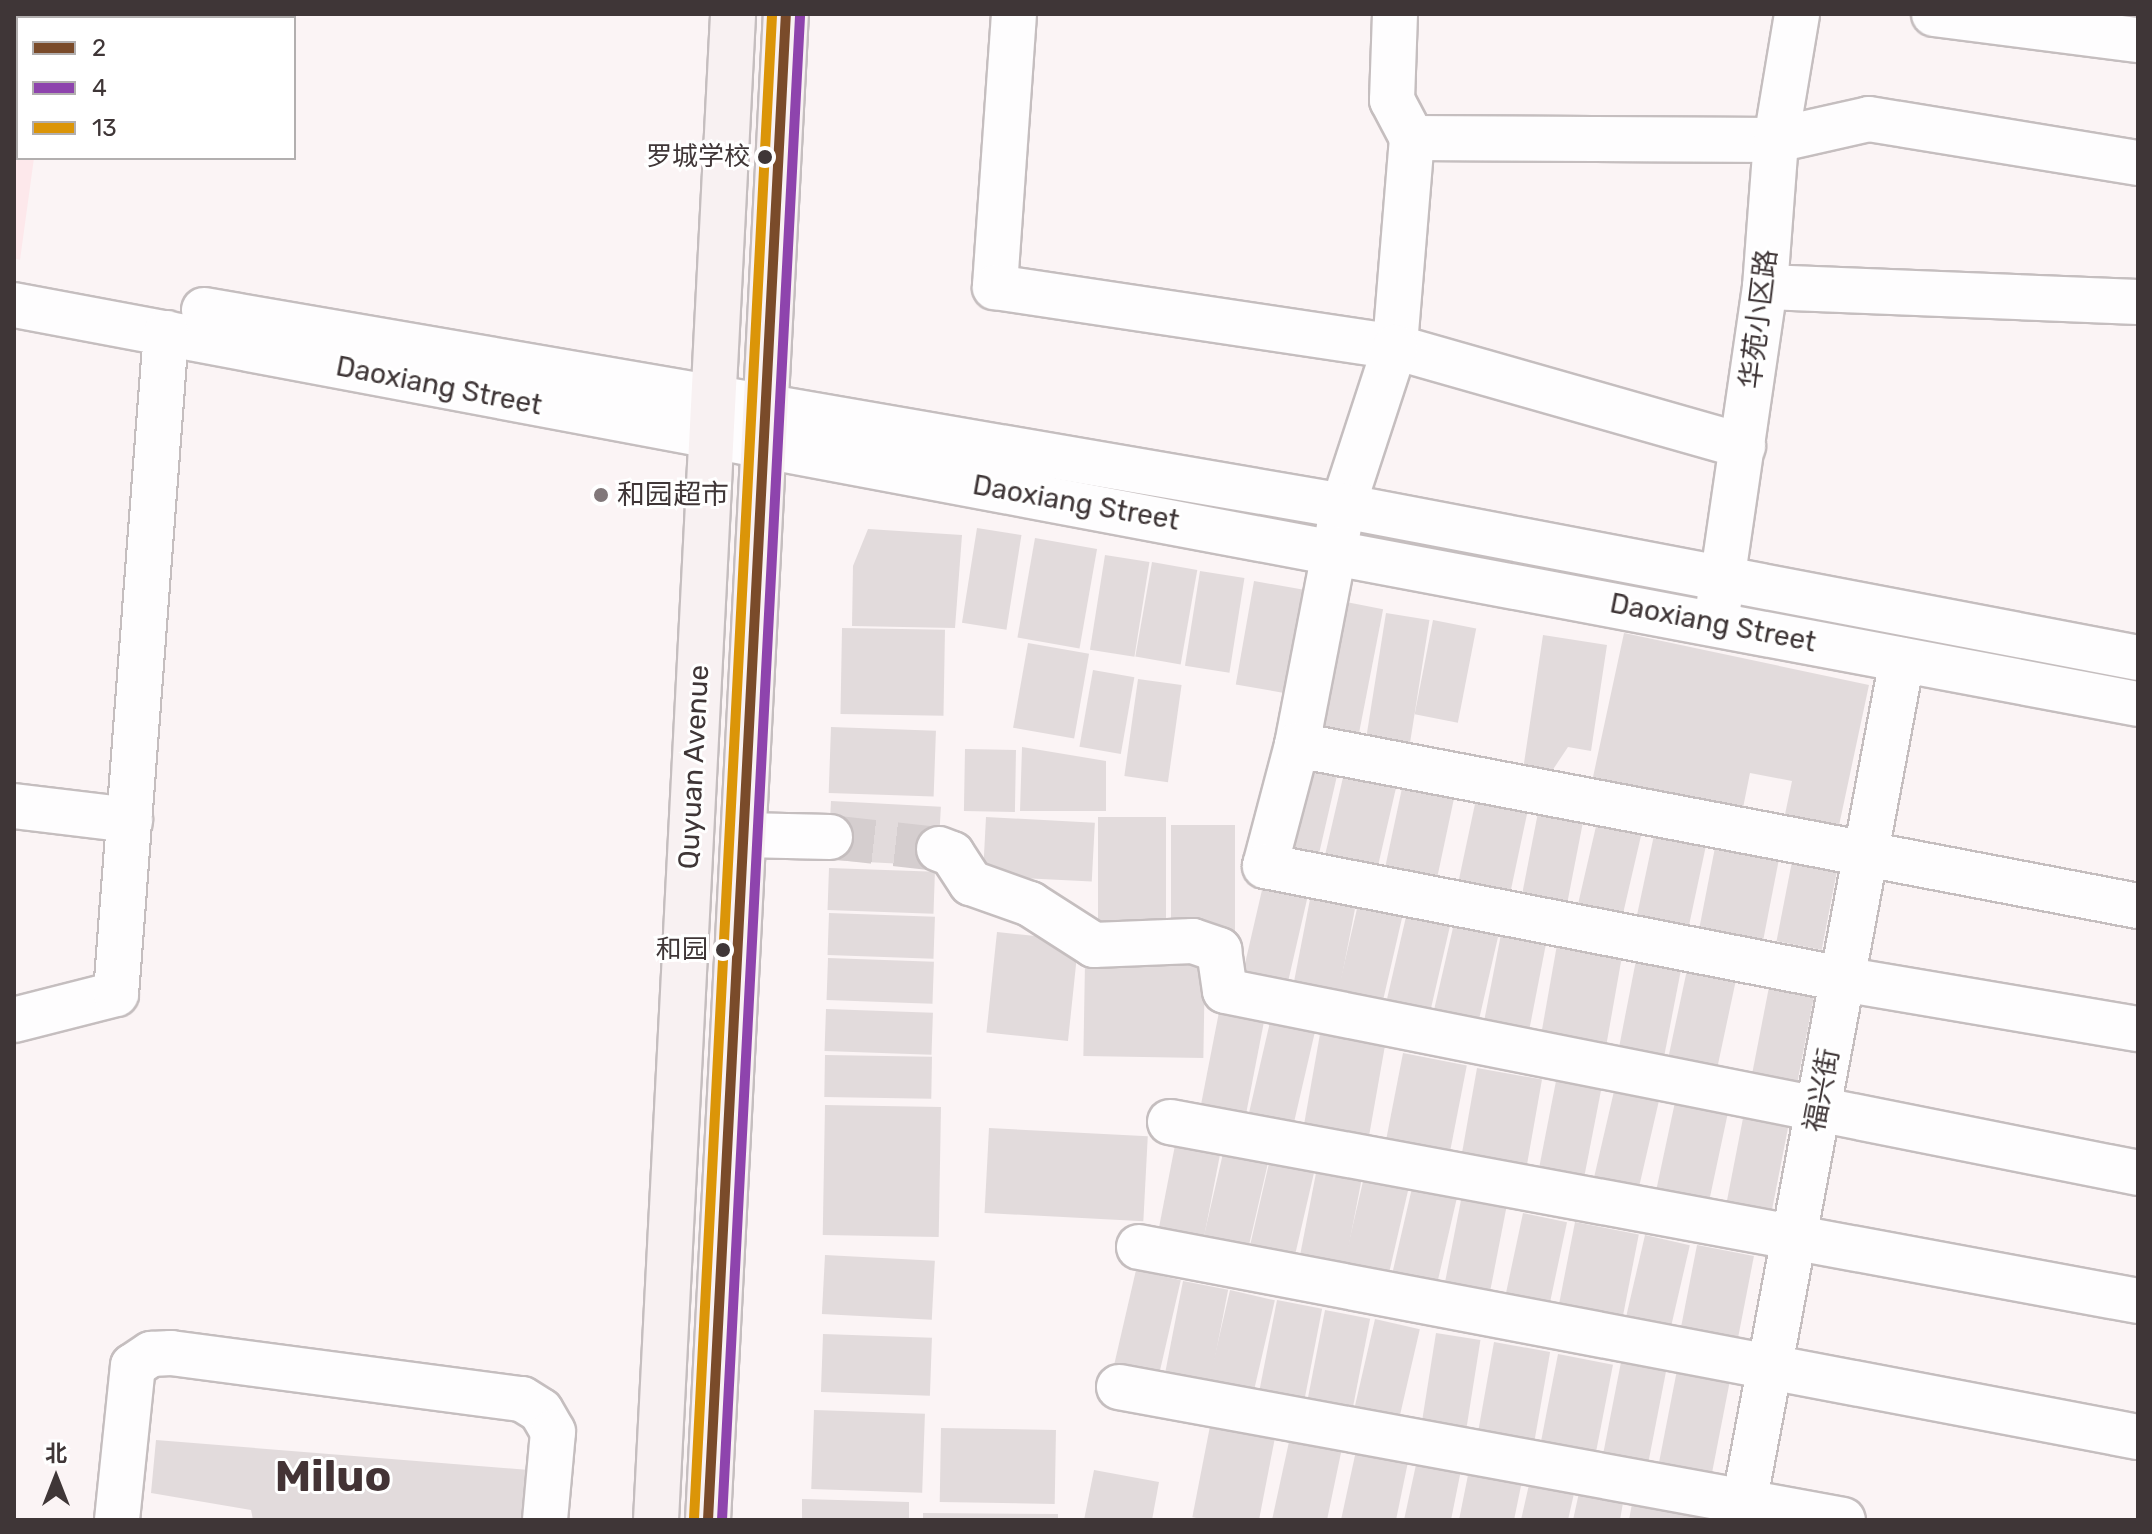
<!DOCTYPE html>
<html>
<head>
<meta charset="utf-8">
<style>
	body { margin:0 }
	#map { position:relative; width:2152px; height:1534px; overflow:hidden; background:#fbf4f5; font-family:Rubik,"Noto Sans SC",sans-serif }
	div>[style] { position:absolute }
	.built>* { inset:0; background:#fde8eb }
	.building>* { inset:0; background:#e2dbdc; transform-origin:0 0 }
	.minor-tunnel>* { height:44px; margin-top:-22px; transform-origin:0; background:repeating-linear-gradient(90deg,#d5cecf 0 44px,transparent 0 66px) }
	.roads { filter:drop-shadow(2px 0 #c5bebf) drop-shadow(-2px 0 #c5bebf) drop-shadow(0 2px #c5bebf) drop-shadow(0 -2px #c5bebf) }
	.minor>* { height:44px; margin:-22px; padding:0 22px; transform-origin:22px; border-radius:22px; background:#fefdfe }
	.major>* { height:44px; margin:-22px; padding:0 22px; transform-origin:22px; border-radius:22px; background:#f8f1f2 }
	.bus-1>* { height:10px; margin:-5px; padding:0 5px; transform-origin:5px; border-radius:5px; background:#7a4b2a }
	.bus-2>* { height:10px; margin:-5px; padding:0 5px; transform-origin:5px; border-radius:5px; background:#8e44ad }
	.bus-3>* { height:10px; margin:-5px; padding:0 5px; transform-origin:5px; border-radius:5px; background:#db9508 }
	.dots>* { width:22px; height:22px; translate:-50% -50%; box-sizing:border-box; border:4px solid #fff; border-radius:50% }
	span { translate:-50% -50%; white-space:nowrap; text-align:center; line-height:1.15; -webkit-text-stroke:6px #fff; paint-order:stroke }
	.bus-label { font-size:26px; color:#3f3637 }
	.right { translate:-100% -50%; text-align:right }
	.street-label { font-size:28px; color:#3f3637 }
	.poi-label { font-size:28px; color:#3f3637 }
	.left { translate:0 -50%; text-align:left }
	.town-label { font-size:44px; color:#433335; font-weight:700 }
	.frame { position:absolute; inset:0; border:16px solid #3f3637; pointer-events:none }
	.legend { position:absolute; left:16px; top:16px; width:280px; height:144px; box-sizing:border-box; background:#fff; border:2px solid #b2afaf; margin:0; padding:10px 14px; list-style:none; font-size:24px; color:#3f3637 }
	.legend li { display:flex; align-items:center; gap:16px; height:40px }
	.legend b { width:40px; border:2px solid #b2afaf }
	.north { position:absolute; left:16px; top:1438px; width:80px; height:80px; -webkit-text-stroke:6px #fff; paint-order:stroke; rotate:0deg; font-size:22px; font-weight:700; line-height:32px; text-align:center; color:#3f3637 }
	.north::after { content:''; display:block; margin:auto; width:28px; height:36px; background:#3f3637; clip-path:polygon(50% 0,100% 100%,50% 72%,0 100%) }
</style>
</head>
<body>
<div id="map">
	<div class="built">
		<div style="clip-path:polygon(14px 14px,193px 14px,18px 18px,18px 158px,34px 158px,20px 260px,14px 258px)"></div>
	</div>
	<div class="building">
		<div style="left:977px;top:528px;width:45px;height:96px;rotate:9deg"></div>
		<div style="clip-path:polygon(868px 529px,962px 535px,955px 628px,852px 626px,853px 566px)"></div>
		<div style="left:1035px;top:538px;width:63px;height:101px;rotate:10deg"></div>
		<div style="left:1105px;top:555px;width:45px;height:96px;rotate:9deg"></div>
		<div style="left:1152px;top:562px;width:46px;height:96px;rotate:10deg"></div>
		<div style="left:1200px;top:571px;width:45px;height:96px;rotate:9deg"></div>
		<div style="left:1254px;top:581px;width:55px;height:105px;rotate:10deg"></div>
		<div style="left:1336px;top:600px;width:48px;height:143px;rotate:11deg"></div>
		<div style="left:1386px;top:613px;width:44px;height:141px;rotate:9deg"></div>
		<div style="left:1433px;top:620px;width:44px;height:96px;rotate:11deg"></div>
		<div style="left:842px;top:628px;width:103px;height:86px;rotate:1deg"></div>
		<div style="clip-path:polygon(1624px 633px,1869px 685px,1837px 835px,1783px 824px,1792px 781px,1750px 773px,1743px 808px,1653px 789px,1650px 803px,1590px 791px)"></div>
		<div style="clip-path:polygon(1543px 635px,1607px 645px,1591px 751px,1568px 747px,1550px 774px,1523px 770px)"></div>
		<div style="left:1028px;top:643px;width:62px;height:86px;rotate:10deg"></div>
		<div style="left:1093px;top:670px;width:42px;height:78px;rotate:10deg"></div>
		<div style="left:1138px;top:679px;width:44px;height:98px;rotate:8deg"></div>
		<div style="left:831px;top:727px;width:105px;height:66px;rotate:2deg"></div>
		<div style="clip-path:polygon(1022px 747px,1106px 761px,1106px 811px,1020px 811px)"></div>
		<div style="left:965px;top:749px;width:51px;height:62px;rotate:1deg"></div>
		<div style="left:1293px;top:762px;width:46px;height:97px;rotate:13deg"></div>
		<div style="left:1344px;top:773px;width:54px;height:97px;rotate:13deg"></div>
		<div style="left:1405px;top:774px;width:53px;height:97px;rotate:12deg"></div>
		<div style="left:1479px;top:785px;width:53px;height:97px;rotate:12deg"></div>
		<div style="left:1541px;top:797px;width:46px;height:97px;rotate:11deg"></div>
		<div style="left:831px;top:801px;width:110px;height:59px;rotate:3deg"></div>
		<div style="left:1600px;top:809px;width:46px;height:97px;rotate:13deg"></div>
		<div style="left:986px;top:817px;width:109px;height:59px;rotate:3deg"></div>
		<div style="left:1098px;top:817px;width:68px;height:114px"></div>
		<div style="left:1657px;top:821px;width:53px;height:97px;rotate:12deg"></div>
		<div style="left:1171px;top:825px;width:64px;height:106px"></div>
		<div style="left:1718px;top:832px;width:65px;height:99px;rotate:11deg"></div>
		<div style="left:1795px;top:846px;width:46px;height:97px;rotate:11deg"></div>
		<div style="left:829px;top:868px;width:106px;height:42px;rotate:2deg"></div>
		<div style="left:1265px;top:877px;width:46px;height:97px;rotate:13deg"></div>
		<div style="left:1312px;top:889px;width:46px;height:97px;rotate:11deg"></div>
		<div style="left:1359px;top:900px;width:46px;height:98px;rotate:13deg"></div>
		<div style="left:1408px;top:908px;width:45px;height:98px;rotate:13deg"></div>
		<div style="left:829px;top:913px;width:106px;height:42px;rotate:2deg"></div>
		<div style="left:1455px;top:919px;width:46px;height:98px;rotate:13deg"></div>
		<div style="left:1502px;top:929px;width:46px;height:96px;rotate:11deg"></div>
		<div style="left:997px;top:932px;width:82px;height:101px;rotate:6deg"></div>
		<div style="left:1558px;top:939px;width:66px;height:98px;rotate:10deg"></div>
		<div style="left:1637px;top:955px;width:46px;height:96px;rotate:11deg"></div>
		<div style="left:828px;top:958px;width:106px;height:42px;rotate:2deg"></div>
		<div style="left:1085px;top:962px;width:120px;height:94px;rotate:1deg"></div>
		<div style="left:1688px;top:965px;width:50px;height:97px;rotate:12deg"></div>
		<div style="left:1769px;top:987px;width:46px;height:97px;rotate:11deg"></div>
		<div style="left:826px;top:1009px;width:107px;height:42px;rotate:2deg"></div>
		<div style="left:1219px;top:1012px;width:46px;height:97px;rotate:11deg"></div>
		<div style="left:1270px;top:1022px;width:46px;height:97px;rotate:13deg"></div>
		<div style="left:1320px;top:1034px;width:66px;height:98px;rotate:10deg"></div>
		<div style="left:1403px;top:1053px;width:65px;height:98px;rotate:11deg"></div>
		<div style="left:825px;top:1055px;width:107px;height:42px;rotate:1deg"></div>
		<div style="left:1477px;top:1068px;width:66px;height:98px;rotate:10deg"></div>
		<div style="left:1556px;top:1081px;width:46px;height:97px;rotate:11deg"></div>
		<div style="left:1614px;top:1091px;width:46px;height:98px;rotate:13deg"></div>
		<div style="left:1675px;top:1102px;width:54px;height:98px;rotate:12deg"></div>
		<div style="left:825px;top:1105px;width:116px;height:130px;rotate:1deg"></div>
		<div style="left:1744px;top:1113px;width:46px;height:97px;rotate:11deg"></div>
		<div style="left:989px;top:1128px;width:159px;height:85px;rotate:3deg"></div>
		<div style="left:1176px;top:1140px;width:46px;height:97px;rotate:11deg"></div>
		<div style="left:1224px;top:1149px;width:46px;height:98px;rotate:13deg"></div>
		<div style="left:1270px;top:1159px;width:46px;height:98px;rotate:13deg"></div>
		<div style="left:1317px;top:1168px;width:46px;height:97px;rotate:11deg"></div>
		<div style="left:1364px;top:1177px;width:46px;height:97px;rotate:13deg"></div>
		<div style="left:1412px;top:1188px;width:46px;height:97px;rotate:13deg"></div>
		<div style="left:1461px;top:1200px;width:46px;height:97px;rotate:11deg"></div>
		<div style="left:1523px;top:1213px;width:45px;height:97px;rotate:12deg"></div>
		<div style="left:1575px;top:1222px;width:65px;height:98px;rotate:11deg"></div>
		<div style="left:1645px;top:1235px;width:46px;height:97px;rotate:13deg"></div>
		<div style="left:1697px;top:1245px;width:58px;height:97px;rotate:11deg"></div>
		<div style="left:825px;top:1255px;width:110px;height:59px;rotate:3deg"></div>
		<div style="left:1136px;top:1270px;width:46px;height:98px;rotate:13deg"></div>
		<div style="left:1183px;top:1281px;width:46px;height:97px;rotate:11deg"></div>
		<div style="left:1230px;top:1290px;width:46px;height:97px;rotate:13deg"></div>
		<div style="left:1277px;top:1300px;width:46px;height:97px;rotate:11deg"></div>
		<div style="left:1325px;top:1310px;width:46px;height:96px;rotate:11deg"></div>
		<div style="left:1375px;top:1319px;width:46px;height:98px;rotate:13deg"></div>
		<div style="left:1436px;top:1333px;width:45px;height:98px;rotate:9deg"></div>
		<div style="left:823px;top:1334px;width:109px;height:58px;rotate:2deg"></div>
		<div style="left:1494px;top:1342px;width:57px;height:92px;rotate:10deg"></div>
		<div style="left:1558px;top:1354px;width:56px;height:95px;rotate:11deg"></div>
		<div style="left:1621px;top:1362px;width:46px;height:97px;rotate:11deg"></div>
		<div style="left:1677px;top:1370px;width:54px;height:96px;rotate:11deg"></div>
		<div style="left:814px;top:1410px;width:111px;height:79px;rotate:2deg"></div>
		<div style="left:1211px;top:1421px;width:66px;height:98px;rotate:11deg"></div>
		<div style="left:941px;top:1428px;width:115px;height:74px;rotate:1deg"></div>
		<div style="clip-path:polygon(1290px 1437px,1342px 1448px,1327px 1520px,1272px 1520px)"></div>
		<div style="clip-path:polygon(156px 1440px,529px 1470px,526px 1520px,253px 1520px,251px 1510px,151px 1493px)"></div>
		<div style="clip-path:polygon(1357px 1446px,1409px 1457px,1396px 1520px,1341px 1520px)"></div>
		<div style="clip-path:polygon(1417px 1460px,1461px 1470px,1451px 1520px,1404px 1520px)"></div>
		<div style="clip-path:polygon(1094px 1470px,1159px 1482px,1152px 1520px,1084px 1520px)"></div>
		<div style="clip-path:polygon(1469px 1470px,1522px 1481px,1514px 1520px,1459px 1520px)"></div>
		<div style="clip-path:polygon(1530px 1480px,1575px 1489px,1568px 1520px,1521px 1520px)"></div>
		<div style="clip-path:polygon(1580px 1488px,1624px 1497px,1620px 1520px,1573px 1520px)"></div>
		<div style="clip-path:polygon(1633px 1498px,1698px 1510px,1696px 1520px,1629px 1520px)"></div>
		<div style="clip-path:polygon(802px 1499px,909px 1502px,909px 1520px,802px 1520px)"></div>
		<div style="clip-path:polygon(923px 1513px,1058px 1514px,1058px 1520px,923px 1520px)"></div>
	</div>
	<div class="minor-tunnel">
		<div style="left:830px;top:837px;width:110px;rotate:6.3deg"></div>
	</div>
	<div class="roads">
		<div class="minor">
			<div style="left:1014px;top:14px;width:274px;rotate:94deg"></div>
			<div style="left:995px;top:287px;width:404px;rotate:8.5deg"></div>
			<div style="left:1395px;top:347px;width:362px;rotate:15.9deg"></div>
			<div style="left:1395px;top:14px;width:86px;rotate:92deg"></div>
			<div style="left:1392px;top:100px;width:43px;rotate:62.2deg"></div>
			<div style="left:1412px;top:138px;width:210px;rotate:94.7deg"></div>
			<div style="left:1395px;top:347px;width:167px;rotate:108.1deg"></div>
			<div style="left:1343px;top:506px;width:243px;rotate:100.9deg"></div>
			<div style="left:1297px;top:745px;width:125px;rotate:104.8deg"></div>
			<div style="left:1265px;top:866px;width:588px;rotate:11.08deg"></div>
			<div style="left:1842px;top:979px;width:300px;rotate:9.6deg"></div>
			<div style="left:1934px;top:14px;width:206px;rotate:7.3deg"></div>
			<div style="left:1412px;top:138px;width:364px;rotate:0.3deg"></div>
			<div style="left:1776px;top:140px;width:95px;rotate:-12.7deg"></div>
			<div style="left:1869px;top:119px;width:273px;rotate:9.3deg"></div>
			<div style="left:1765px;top:287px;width:373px;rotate:2.3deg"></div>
			<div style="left:14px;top:305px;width:2161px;rotate:10.64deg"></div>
			<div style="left:204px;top:310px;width:1156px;rotate:9.76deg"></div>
			<div style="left:1343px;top:506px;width:809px;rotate:10.82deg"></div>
			<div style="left:1718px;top:609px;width:325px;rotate:-81.7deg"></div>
			<div style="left:1765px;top:287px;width:147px;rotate:-85.7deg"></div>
			<div style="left:1776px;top:140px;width:128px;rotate:-80.5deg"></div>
			<div style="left:1297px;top:745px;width:856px;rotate:10.84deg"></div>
			<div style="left:14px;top:806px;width:117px;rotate:6.9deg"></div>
			<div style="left:744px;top:835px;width:86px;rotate:1.3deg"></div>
			<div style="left:939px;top:849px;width:14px;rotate:21deg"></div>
			<div style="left:952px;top:854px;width:35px;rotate:57deg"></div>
			<div style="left:971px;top:883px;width:63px;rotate:19.6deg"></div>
			<div style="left:1030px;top:904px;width:76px;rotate:32.6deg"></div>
			<div style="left:1094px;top:945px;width:99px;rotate:-2.3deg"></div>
			<div style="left:1193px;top:941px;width:28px;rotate:19deg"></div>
			<div style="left:1219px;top:950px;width:41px;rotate:81.7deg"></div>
			<div style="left:1225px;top:991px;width:931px;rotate:11.27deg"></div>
			<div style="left:14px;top:1020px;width:105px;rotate:-14.3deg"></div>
			<div style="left:116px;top:994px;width:663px;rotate:-85.67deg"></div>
			<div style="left:1170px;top:1122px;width:984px;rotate:10.48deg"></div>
			<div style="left:1139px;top:1247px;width:1017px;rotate:10.77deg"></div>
			<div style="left:1119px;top:1387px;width:736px;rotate:10.41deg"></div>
			<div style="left:117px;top:1520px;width:155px;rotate:-84.1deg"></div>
			<div style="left:133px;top:1366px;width:22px;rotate:-34deg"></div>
			<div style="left:151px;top:1354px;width:20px;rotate:-3deg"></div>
			<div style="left:171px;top:1353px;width:354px;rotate:7.5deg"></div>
			<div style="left:522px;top:1399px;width:22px;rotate:32deg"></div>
			<div style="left:541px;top:1411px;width:24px;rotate:60deg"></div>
			<div style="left:553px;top:1432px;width:88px;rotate:95.2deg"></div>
			<div style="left:1741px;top:1520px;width:875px;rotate:-79.4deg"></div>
		</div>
		<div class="major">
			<div style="left:656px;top:1520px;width:1508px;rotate:-87.07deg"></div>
			<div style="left:708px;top:1520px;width:1508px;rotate:-87.04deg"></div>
		</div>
	</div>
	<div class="bus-1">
		<div style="left:708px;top:1520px;width:1508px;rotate:-87.04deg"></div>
	</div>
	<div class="bus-2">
		<div style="left:722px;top:1520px;width:1507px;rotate:-87.03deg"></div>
	</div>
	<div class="bus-3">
		<div style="left:694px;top:1519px;width:1507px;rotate:-87.03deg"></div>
	</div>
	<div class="dots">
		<div style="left:765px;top:157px;background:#3f3637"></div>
		<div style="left:601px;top:495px;background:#81787a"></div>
		<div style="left:723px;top:950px;background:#3f3637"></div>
	</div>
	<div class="bus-label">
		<span class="right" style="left:750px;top:157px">罗城学校</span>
		<span class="right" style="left:708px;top:950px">和园</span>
	</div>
	<div class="street-label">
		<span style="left:1759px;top:319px;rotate:-83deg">华苑小区路</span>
		<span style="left:439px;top:386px;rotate:11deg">Daoxiang Street</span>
		<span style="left:1076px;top:503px;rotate:10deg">Daoxiang Street</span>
		<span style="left:1713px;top:623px;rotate:11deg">Daoxiang Street</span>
		<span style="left:694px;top:767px;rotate:-87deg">Quyuan Avenue</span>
		<span style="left:1822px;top:1090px;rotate:-79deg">福兴街</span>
	</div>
	<div class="poi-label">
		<span class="left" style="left:617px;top:495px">和园超市</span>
	</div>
	<div class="town-label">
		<span style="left:333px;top:1476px">Miluo</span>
	</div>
	<div class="frame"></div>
	<ul class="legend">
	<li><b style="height:10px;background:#7a4b2a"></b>2</li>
	<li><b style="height:10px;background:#8e44ad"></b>4</li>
	<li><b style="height:10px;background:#db9508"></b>13</li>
	</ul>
	<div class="north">北</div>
</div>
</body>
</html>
